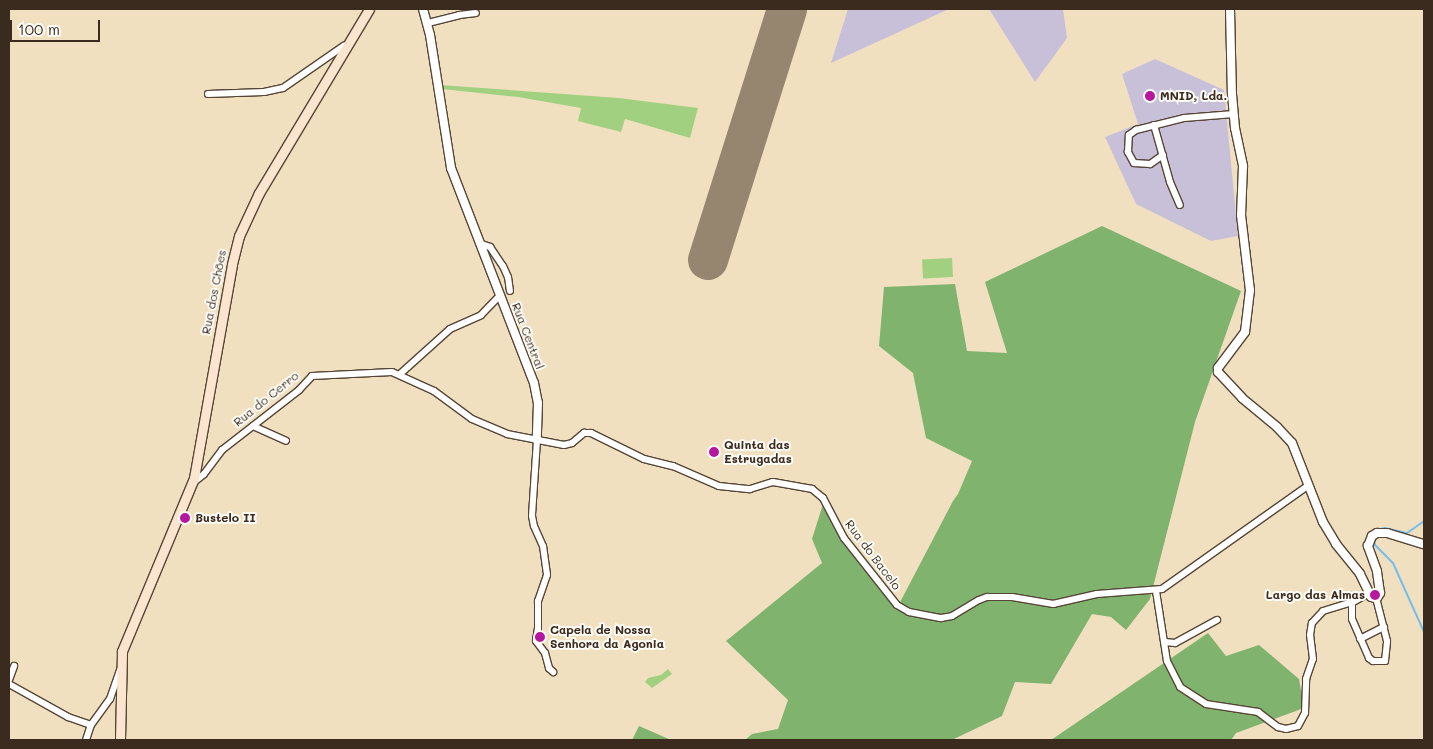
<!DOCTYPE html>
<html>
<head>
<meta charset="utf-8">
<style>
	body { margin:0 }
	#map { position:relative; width:1433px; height:749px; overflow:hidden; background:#f0e0c0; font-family:Mali,sans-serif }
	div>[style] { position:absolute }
	.industrial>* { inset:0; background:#c8bfd8 }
	.green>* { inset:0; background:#a1d180; transform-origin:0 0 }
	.forest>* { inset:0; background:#80b36e }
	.stream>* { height:2px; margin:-1px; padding:0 1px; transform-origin:1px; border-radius:1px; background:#74bdec }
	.runway>* { height:40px; margin:-20px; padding:0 20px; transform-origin:20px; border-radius:20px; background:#96856f }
	.roads { filter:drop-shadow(1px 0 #564536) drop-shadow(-1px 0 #564536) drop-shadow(0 1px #564536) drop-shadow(0 -1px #564536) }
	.minor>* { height:6px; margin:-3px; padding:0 3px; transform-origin:3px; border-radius:3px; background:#fff }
	.tertiary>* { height:8px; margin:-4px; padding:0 4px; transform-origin:4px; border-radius:4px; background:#fff }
	.secondary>* { height:9px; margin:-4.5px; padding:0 4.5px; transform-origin:4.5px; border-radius:4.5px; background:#fbe5cf }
	.dots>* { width:14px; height:14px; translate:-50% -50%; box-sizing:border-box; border:2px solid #fdfcf7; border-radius:50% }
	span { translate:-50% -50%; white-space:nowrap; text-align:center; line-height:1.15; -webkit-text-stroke:4px #fdfcf7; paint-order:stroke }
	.poi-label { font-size:12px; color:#3b2a1e; font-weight:700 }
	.left { translate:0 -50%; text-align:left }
	.right { translate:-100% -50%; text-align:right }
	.street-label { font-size:12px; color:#3b2a1e }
	.frame { position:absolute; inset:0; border:10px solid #3b2a1e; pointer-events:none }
	.scale { position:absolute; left:10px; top:20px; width:90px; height:22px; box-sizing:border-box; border:2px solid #3b2a1e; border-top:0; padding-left:6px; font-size:15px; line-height:18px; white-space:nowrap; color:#3b2a1e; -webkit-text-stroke:4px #fdfcf7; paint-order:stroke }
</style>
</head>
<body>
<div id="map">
	<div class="industrial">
		<div style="clip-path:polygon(848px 9px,949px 9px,831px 63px)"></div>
		<div style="clip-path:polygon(989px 9px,1063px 9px,1067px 38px,1035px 82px)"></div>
		<div style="clip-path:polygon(1155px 59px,1224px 90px,1238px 236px,1211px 241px,1136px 204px,1105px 137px,1138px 124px,1122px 74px)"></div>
	</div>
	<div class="green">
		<div style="clip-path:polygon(441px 85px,619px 98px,698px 108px,690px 138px,625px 119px,621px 132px,578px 121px,581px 108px,518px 97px,442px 89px)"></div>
		<div style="left:952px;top:258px;width:19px;height:30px;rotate:87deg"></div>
		<div style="clip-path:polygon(668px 669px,672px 674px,652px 688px,645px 682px,648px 678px,661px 675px)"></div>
	</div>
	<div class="forest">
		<div style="clip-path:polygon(1102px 226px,1241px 291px,1195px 422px,1150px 599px,1126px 630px,1111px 617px,1092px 614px,1051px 684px,1015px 682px,1002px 716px,954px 739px,745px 740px,752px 734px,778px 729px,788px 700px,726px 641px,822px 563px,812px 539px,823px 504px,835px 530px,867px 574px,897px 608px,953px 501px,958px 494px,972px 461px,926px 438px,913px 373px,879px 346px,884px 287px,955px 284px,967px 351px,1007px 353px,985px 282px)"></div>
		<div style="clip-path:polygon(1208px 633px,1226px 656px,1259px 645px,1299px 679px,1304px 708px,1236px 733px,1231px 740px,1051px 740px)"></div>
		<div style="clip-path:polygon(639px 726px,671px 740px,632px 740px)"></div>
	</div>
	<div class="stream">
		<div style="left:1376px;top:530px;width:9px;rotate:-13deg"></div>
		<div style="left:1385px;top:528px;width:23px;rotate:13deg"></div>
		<div style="left:1407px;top:533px;width:21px;rotate:-35deg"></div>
		<div style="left:1374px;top:540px;width:5px;rotate:79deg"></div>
		<div style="left:1375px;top:545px;width:25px;rotate:45deg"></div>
		<div style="left:1393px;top:563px;width:76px;rotate:65.8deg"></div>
	</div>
	<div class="runway">
		<div style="left:708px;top:260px;width:263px;rotate:-72.5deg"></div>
	</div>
	<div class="roads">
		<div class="minor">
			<div style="left:428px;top:23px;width:32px;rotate:-14deg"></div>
			<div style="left:459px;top:15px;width:17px;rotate:-7deg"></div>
			<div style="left:208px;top:94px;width:56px;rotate:-2deg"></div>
			<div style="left:264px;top:92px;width:19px;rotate:-12deg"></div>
			<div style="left:283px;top:88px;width:75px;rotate:-34.7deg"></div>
			<div style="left:1154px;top:125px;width:59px;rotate:74.3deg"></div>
			<div style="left:1170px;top:182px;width:25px;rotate:67deg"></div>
			<div style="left:1163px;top:155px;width:16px;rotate:145deg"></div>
			<div style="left:1150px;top:164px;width:16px;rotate:-176deg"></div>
			<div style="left:1134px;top:163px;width:13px;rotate:-119deg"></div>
			<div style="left:1128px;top:152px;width:17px;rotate:-87deg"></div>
			<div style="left:1129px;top:135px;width:9px;rotate:-36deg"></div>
			<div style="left:1136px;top:130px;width:49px;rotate:-14deg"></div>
			<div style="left:1184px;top:118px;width:50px;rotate:-4.6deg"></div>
			<div style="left:479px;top:243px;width:12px;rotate:20deg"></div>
			<div style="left:490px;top:247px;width:23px;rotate:56deg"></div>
			<div style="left:503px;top:266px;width:12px;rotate:66deg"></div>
			<div style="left:508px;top:277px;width:14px;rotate:82deg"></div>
			<div style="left:400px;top:374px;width:67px;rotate:-42deg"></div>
			<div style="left:450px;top:329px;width:34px;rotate:-24deg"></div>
			<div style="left:481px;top:315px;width:28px;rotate:-46deg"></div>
			<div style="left:253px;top:426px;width:36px;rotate:24deg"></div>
			<div style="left:537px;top:440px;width:76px;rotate:93.8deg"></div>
			<div style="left:532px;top:516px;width:10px;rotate:79deg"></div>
			<div style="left:534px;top:526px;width:22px;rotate:66deg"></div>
			<div style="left:543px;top:546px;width:29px;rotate:82deg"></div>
			<div style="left:547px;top:575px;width:28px;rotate:109deg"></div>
			<div style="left:538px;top:601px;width:27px;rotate:90deg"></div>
			<div style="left:538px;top:628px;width:13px;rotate:99deg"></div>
			<div style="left:536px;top:641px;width:15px;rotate:53deg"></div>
			<div style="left:545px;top:653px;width:16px;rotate:75deg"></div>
			<div style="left:549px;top:668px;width:6px;rotate:45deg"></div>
			<div style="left:193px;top:483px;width:14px;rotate:-39deg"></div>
			<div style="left:204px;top:474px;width:30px;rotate:-53deg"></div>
			<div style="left:222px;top:450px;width:98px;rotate:-37.9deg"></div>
			<div style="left:299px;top:390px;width:19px;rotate:-47deg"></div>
			<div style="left:312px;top:376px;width:80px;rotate:-2.9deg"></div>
			<div style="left:392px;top:372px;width:46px;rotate:24.3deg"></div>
			<div style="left:434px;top:391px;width:47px;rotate:36.4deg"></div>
			<div style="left:472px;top:419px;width:38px;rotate:23deg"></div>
			<div style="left:507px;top:434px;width:58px;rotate:10.9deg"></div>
			<div style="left:564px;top:445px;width:8px;rotate:-14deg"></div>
			<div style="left:572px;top:443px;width:16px;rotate:-40deg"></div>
			<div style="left:584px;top:433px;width:7px"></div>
			<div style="left:591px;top:433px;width:59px;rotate:26.1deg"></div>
			<div style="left:644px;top:459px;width:30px;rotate:14deg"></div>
			<div style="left:673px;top:466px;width:50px;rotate:23.5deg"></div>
			<div style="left:719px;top:486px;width:31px;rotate:6deg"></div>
			<div style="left:750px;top:489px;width:24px;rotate:-17deg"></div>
			<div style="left:773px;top:482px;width:40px;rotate:10deg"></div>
			<div style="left:812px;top:489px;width:14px;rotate:39deg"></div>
			<div style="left:823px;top:498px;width:45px;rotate:62.3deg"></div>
			<div style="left:844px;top:538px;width:85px;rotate:51.7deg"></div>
			<div style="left:897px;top:605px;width:14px;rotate:30deg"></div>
			<div style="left:909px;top:612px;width:33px;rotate:11deg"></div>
			<div style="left:941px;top:618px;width:11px;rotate:-10deg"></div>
			<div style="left:952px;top:616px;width:31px;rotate:-31deg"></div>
			<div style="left:979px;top:600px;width:9px;rotate:-21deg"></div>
			<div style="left:987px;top:597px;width:25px"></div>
			<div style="left:1012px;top:597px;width:42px;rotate:9.7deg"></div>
			<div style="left:1053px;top:604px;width:45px;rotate:-12.8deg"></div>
			<div style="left:1097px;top:594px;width:65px;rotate:-4.4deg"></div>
			<div style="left:1162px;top:589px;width:180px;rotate:-35.3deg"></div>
			<div style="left:1156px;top:591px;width:71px;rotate:81.1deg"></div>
			<div style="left:1167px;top:661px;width:29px;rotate:63deg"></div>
			<div style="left:1180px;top:687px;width:31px;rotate:33deg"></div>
			<div style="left:1206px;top:704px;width:53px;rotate:8.7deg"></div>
			<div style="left:1258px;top:712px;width:25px;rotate:37deg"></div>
			<div style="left:1278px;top:727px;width:8px;rotate:14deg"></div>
			<div style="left:1286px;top:729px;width:12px;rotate:-14deg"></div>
			<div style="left:1298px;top:726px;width:15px;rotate:-62deg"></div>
			<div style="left:1305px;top:713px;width:34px;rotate:-88deg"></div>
			<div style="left:1306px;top:679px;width:21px;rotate:-71deg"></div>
			<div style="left:1313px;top:659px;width:24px;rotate:-97deg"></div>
			<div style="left:1310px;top:635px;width:12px;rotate:-81deg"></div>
			<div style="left:1312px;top:623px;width:16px;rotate:-47deg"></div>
			<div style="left:1323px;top:611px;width:31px;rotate:-17deg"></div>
			<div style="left:1369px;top:593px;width:20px;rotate:150deg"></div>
			<div style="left:1352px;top:603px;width:16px;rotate:90deg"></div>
			<div style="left:1352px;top:619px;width:43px;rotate:66.4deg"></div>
			<div style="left:1369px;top:658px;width:5px;rotate:37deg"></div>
			<div style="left:1373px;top:661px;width:12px"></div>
			<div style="left:1385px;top:661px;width:20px;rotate:-84deg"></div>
			<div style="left:1387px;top:641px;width:44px;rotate:-104.3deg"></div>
			<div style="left:1360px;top:639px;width:27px;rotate:-27deg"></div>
			<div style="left:1165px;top:642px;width:10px;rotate:6deg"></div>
			<div style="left:1175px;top:643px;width:48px;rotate:-28.7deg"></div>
			<div style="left:9px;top:680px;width:15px;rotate:-70deg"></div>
			<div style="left:9px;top:684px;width:68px;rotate:29.2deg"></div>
			<div style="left:68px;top:717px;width:24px;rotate:19deg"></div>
			<div style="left:86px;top:740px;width:16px;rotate:-72deg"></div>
			<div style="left:91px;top:725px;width:32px;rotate:-54deg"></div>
			<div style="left:110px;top:699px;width:31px;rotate:-71deg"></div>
		</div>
		<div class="tertiary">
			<div style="left:423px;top:9px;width:27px;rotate:75deg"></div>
			<div style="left:430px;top:35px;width:135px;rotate:81deg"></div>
			<div style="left:451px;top:168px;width:230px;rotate:68.9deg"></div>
			<div style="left:534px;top:383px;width:20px;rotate:79deg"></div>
			<div style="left:538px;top:403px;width:37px;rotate:92deg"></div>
			<div style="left:1230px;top:9px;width:85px;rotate:88.7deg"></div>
			<div style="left:1232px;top:94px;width:34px;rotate:85deg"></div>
			<div style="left:1235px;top:128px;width:39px;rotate:78deg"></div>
			<div style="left:1243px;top:166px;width:49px;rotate:92.3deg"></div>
			<div style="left:1241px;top:215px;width:76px;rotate:83.2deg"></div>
			<div style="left:1250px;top:290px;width:42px;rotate:96.8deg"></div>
			<div style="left:1245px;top:332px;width:45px;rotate:126.9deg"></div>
			<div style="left:1218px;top:368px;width:4px;rotate:90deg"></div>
			<div style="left:1218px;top:372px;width:35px;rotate:47deg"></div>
			<div style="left:1242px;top:398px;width:45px;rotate:39.6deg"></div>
			<div style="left:1277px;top:427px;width:22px;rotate:47deg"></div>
			<div style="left:1292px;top:443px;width:85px;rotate:68.6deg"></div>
			<div style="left:1323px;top:522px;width:26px;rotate:59deg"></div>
			<div style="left:1336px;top:544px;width:38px;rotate:51deg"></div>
			<div style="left:1360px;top:574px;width:25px;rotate:64deg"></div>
			<div style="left:1371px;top:597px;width:6px;rotate:9deg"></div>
			<div style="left:1377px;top:598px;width:6px;rotate:-59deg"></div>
			<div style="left:1380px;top:593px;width:22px;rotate:-98deg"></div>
			<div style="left:1377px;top:571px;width:27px;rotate:-110deg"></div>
			<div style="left:1368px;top:546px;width:11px;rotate:-68deg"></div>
			<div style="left:1372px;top:536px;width:6px;rotate:-31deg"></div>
			<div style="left:1377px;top:533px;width:10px"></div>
			<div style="left:1387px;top:533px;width:39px;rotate:17deg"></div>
		</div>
		<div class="secondary">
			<div style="left:120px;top:740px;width:89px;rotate:-88.7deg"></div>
			<div style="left:122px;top:651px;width:187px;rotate:-67.4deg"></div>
			<div style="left:194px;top:478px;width:217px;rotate:-79.9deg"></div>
			<div style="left:232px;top:264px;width:29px;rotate:-76deg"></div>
			<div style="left:239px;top:236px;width:47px;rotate:-65.1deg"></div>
			<div style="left:259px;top:193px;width:214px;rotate:-59.1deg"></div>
		</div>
	</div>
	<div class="dots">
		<div style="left:1150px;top:96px;background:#b5179e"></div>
		<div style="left:714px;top:452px;background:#b5179e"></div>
		<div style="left:185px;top:518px;background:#b5179e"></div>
		<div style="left:1375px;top:595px;background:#b5179e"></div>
		<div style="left:540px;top:637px;background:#b5179e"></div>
	</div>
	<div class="poi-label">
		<span class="left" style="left:1160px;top:96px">MNID, Lda.</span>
		<span class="left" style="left:724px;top:452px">Quinta das<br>Estrugadas</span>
		<span class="left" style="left:195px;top:518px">Bustelo II</span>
		<span class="right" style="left:1365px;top:595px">Largo das Almas</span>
		<span class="left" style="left:550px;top:637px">Capela de Nossa<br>Senhora da Agonia</span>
	</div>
	<div class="street-label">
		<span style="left:214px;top:292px;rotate:-79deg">Rua dos Chões</span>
		<span style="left:528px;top:336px;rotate:69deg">Rua Central</span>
		<span style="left:266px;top:399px;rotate:-39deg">Rua do Cerro</span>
		<span style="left:873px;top:555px;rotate:53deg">Rua do Bacelo</span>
	</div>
	<div class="frame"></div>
	<div class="scale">100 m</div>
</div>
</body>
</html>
